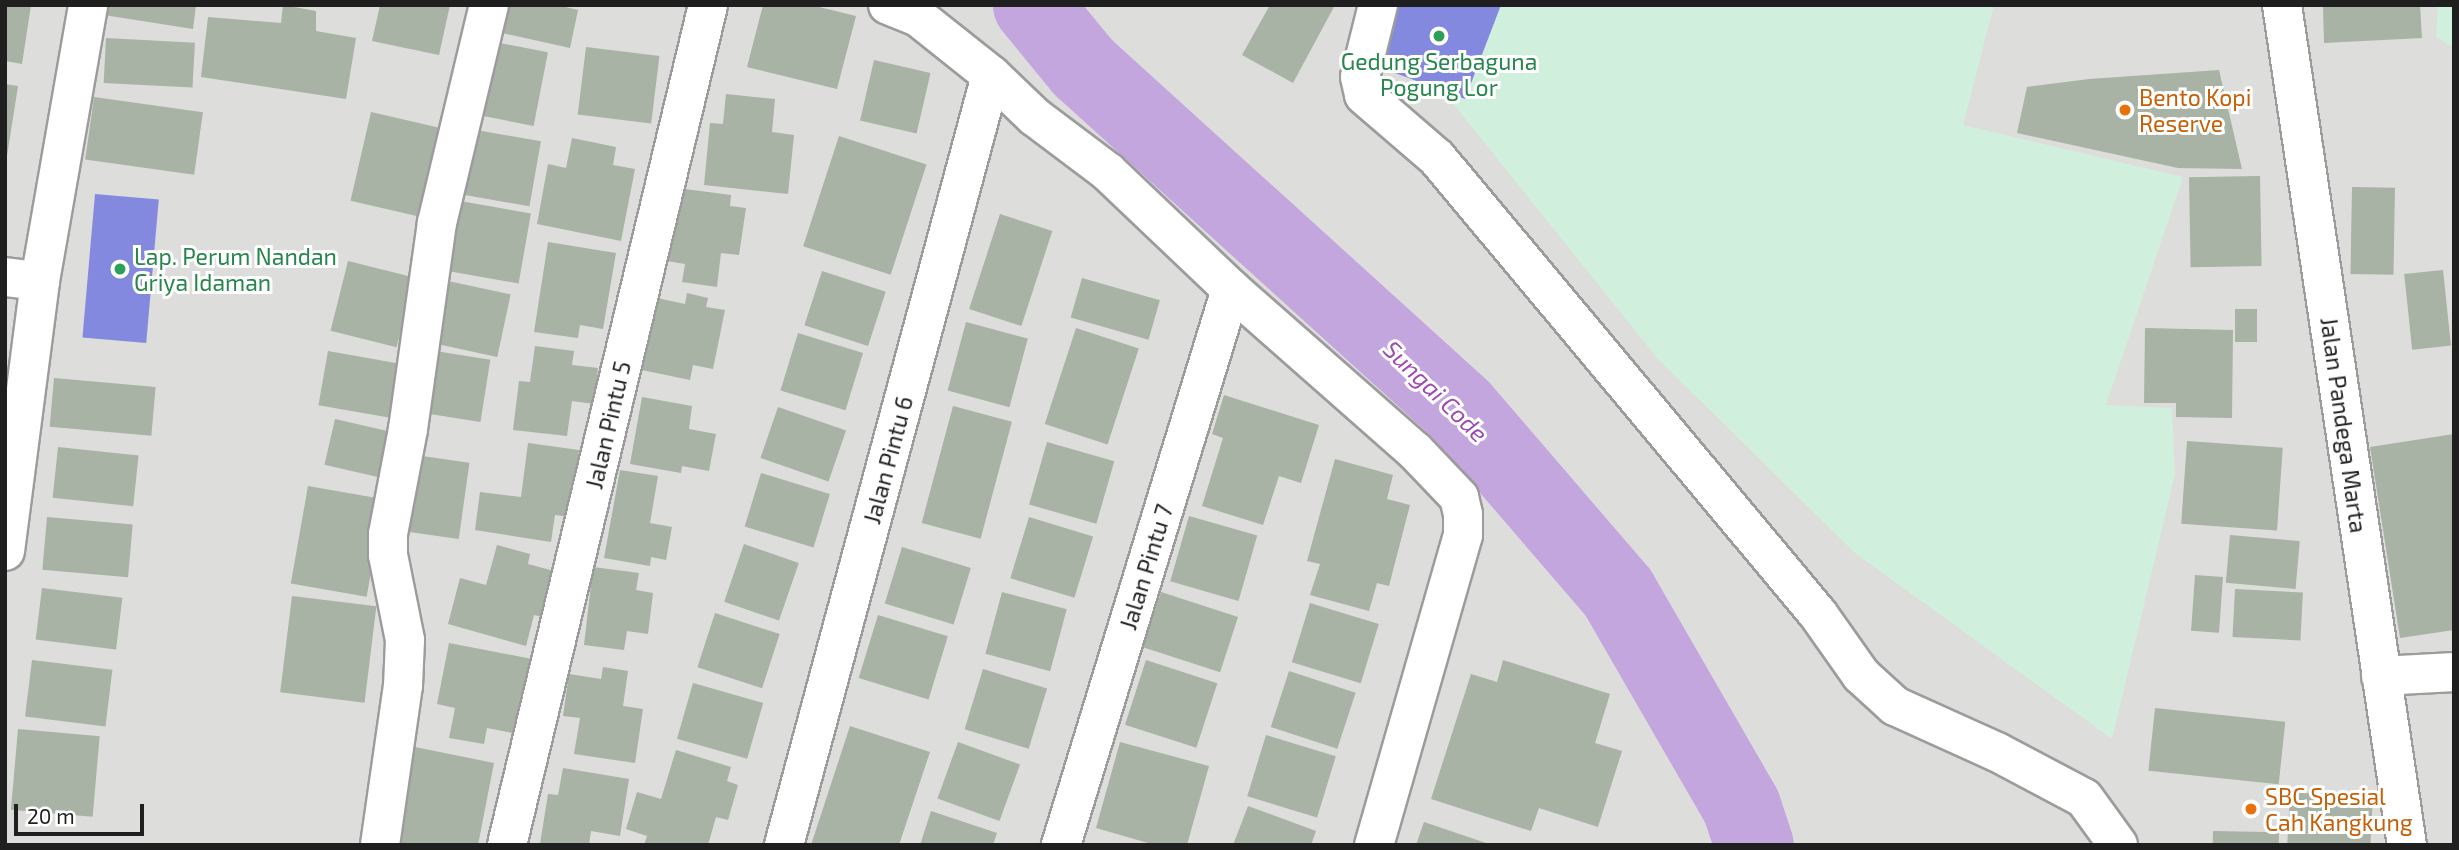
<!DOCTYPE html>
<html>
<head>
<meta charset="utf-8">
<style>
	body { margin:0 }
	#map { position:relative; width:2459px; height:850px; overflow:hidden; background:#e5f0e5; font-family:"Exo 2",sans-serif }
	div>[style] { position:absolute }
	.residential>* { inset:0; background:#dddddc; transform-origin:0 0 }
	.farmland>* { inset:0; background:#d1efdd }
	.pitch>* { inset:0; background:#8389df; transform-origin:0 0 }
	.river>* { height:79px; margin:-39.5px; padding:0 39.5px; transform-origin:39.5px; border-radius:39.5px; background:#c4a6de }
	.building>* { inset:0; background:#a8b2a5; transform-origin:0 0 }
	.roads { filter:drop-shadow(2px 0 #9c9c9c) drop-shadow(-2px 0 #9c9c9c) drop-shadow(0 2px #9c9c9c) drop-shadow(0 -2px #9c9c9c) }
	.minor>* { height:38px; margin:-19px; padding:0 19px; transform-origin:19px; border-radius:19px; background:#fff }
	.dots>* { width:19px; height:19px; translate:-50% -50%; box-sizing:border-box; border:4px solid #fff; border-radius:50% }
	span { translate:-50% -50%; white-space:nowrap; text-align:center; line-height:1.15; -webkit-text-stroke:6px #fff; paint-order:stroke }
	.leisure-label { font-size:23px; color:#27864d }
	.left { translate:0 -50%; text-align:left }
	.food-label { font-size:23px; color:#c56008 }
	.street-label { font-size:23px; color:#1f1f1f }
	.water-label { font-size:24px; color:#9e4bb0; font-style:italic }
	.frame { position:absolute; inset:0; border:7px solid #1f1f1f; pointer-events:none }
	.scale { position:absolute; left:14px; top:804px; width:130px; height:32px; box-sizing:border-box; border:4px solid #1f1f1f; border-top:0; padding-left:9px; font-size:21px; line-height:24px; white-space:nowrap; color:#1f1f1f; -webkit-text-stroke:5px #fff; paint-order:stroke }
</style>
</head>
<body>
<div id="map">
	<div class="residential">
		<div style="left:5px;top:5px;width:2449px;height:840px"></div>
	</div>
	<div class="farmland">
		<div style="clip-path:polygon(1489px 5px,1994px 5px,1963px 125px,2183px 177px,2106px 405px,2172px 408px,2175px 474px,2112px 739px,1855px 553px,1658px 359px,1447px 96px)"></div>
		<div style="clip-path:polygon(2438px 5px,2454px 5px,2454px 48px,2436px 37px)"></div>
	</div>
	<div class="pitch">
		<div style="clip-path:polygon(1397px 5px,1501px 5px,1465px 99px,1379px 67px)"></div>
		<div style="left:95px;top:194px;width:64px;height:144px;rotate:5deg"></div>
	</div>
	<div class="river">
		<div style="left:1032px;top:5px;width:80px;rotate:50.6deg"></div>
		<div style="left:1083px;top:67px;width:509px;rotate:42.21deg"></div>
		<div style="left:1460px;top:409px;width:243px;rotate:49.3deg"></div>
		<div style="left:1618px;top:593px;width:246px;rotate:60deg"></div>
		<div style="left:1741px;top:806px;width:41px;rotate:71.6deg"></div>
	</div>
	<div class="building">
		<div style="clip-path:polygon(5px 5px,31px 5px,22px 64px,5px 61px)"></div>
		<div style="clip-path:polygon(105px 5px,196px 5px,193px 29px,104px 15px)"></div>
		<div style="clip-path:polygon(283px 5px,316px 11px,316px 31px,356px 38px,346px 99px,201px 77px,208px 17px,281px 23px)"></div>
		<div style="clip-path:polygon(380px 5px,450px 5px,439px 55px,372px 41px)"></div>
		<div style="clip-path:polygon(498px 5px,557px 5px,578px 10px,570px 48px,493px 31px)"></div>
		<div style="clip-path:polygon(763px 5px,811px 5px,856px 16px,837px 89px,747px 67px)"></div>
		<div style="clip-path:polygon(1270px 5px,1335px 5px,1293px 83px,1242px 55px)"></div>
		<div style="clip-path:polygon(2323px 5px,2420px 5px,2422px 38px,2324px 43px)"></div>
		<div style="left:106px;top:38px;width:89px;height:45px;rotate:3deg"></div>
		<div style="left:490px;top:41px;width:59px;height:75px;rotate:11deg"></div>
		<div style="left:586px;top:47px;width:74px;height:68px;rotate:7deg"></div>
		<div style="left:874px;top:60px;width:58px;height:62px;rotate:13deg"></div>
		<div style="clip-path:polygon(2219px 70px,2242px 169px,2178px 168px,2017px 133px,2027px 87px,2089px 79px)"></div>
		<div style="clip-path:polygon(5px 84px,18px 86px,7px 156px,5px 156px)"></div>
		<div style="clip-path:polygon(726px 94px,775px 99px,772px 132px,794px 135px,788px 194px,704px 185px,710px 123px,723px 124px)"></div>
		<div style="left:94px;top:97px;width:110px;height:63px;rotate:8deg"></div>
		<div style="left:371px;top:112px;width:69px;height:91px;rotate:13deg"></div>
		<div style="left:471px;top:129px;width:71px;height:66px;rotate:10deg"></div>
		<div style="left:839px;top:136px;width:92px;height:116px;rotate:18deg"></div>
		<div style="clip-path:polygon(572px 138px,616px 147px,613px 165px,635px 169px,621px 241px,537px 224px,548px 164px,566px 168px)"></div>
		<div style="left:2260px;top:176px;width:90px;height:71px;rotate:89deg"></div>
		<div style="left:2352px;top:187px;width:43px;height:87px;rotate:1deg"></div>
		<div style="clip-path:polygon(677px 188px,731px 195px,730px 206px,746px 208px,739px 255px,721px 253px,717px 287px,682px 282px,685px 264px,667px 261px)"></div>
		<div style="left:460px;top:201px;width:72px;height:71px;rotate:10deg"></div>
		<div style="left:1000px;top:214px;width:55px;height:100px;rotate:18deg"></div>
		<div style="clip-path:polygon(548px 242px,616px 253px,603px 329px,580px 325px,578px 338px,534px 332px)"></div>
		<div style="left:348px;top:261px;width:68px;height:72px;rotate:14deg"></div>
		<div style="left:2443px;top:270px;width:76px;height:39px;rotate:84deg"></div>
		<div style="left:822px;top:271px;width:67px;height:57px;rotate:18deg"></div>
		<div style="left:1082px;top:278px;width:81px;height:41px;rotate:16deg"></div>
		<div style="left:448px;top:281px;width:64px;height:64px;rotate:12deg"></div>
		<div style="clip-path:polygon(687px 293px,708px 298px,706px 307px,725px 310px,713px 369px,693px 365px,690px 380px,642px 370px,657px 298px,685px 304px)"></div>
		<div style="left:2235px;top:309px;width:22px;height:33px"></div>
		<div style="left:966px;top:322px;width:64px;height:71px;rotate:15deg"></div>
		<div style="left:1076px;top:328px;width:66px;height:101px;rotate:18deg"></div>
		<div style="clip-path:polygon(2145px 328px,2233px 330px,2232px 418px,2176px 417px,2176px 403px,2144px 403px)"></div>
		<div style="left:798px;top:333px;width:68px;height:60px;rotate:17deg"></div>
		<div style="clip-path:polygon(535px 346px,574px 351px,572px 365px,598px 368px,594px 404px,572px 401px,567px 436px,513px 430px,519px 381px,530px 382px)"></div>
		<div style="left:328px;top:351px;width:73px;height:55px;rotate:10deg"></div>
		<div style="left:435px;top:351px;width:56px;height:63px;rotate:9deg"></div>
		<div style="left:54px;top:378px;width:102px;height:49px;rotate:5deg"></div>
		<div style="clip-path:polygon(1224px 395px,1319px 425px,1301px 483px,1279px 476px,1263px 525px,1202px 506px,1223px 438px,1212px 434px)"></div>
		<div style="clip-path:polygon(642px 397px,692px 406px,689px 429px,716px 434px,709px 471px,682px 466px,681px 473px,630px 464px)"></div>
		<div style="left:953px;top:406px;width:61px;height:121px;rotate:15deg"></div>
		<div style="left:778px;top:407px;width:72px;height:54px;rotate:19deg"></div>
		<div style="left:335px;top:419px;width:57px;height:47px;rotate:13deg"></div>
		<div style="clip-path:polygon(2454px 434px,2454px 630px,2400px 638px,2370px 447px)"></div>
		<div style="left:2187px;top:441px;width:96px;height:83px;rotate:4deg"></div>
		<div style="left:1047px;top:442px;width:70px;height:65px;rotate:16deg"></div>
		<div style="clip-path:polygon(528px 443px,579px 450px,570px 517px,555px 515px,551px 542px,475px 530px,480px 492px,521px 497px)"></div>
		<div style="left:58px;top:447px;width:81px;height:51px;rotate:6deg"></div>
		<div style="left:415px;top:455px;width:55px;height:77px;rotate:8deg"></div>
		<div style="clip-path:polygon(1335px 459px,1393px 475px,1387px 499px,1410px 505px,1389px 586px,1377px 583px,1369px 611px,1310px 595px,1320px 564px,1307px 561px)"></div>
		<div style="clip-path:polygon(620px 470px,658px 476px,650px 523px,672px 527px,666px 560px,651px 557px,650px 566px,604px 558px)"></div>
		<div style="left:761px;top:473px;width:72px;height:56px;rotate:17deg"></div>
		<div style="left:308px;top:486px;width:77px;height:99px;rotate:10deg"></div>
		<div style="left:1189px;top:516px;width:71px;height:68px;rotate:16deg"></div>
		<div style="left:47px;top:517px;width:86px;height:53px;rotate:5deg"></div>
		<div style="left:1029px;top:517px;width:67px;height:64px;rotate:17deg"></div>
		<div style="left:2230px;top:535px;width:70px;height:48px;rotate:5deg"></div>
		<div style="left:744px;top:544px;width:58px;height:61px;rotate:19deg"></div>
		<div style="clip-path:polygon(497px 545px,530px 554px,528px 564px,554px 571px,542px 617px,534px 615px,526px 646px,448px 624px,460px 578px,486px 585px)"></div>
		<div style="left:902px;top:547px;width:72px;height:59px;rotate:17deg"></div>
		<div style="clip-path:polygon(593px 567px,639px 573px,636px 590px,653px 593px,648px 634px,627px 631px,624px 650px,584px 645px)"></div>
		<div style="left:2195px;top:575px;width:28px;height:56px;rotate:4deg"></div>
		<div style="left:42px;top:588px;width:81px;height:52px;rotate:7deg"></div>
		<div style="left:2235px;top:589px;width:68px;height:48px;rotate:3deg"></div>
		<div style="left:1002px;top:592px;width:67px;height:64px;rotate:15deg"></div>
		<div style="left:1161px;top:592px;width:81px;height:58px;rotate:18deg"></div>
		<div style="left:292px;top:596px;width:85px;height:97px;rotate:7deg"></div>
		<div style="left:1310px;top:603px;width:72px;height:62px;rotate:17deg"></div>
		<div style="left:715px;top:613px;width:68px;height:57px;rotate:18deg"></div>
		<div style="left:878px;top:615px;width:73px;height:66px;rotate:17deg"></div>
		<div style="clip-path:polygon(449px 643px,532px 659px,517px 734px,487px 728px,484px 744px,449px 738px,455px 708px,437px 704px)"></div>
		<div style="left:32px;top:660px;width:81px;height:57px;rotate:7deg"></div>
		<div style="left:1146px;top:660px;width:75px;height:68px;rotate:18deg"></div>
		<div style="clip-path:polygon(1503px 660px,1610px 694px,1595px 743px,1622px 751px,1598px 827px,1539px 808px,1531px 831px,1431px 799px,1471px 674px,1497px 682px)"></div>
		<div style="clip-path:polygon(603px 667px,628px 671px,623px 706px,643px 709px,635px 763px,574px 754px,580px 718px,563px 716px,569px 674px,601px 679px)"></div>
		<div style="left:983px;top:669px;width:67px;height:63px;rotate:17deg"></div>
		<div style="left:1289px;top:671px;width:70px;height:59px;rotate:18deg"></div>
		<div style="left:693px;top:683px;width:73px;height:58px;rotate:16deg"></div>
		<div style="left:2155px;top:708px;width:131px;height:63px;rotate:6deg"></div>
		<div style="clip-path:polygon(850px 726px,930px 752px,899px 845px,811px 845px)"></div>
		<div style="left:18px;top:729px;width:82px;height:81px;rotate:5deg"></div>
		<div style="left:1266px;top:735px;width:73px;height:64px;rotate:17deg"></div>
		<div style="left:958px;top:742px;width:66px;height:60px;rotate:20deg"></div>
		<div style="clip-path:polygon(1120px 742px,1209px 766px,1187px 845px,1155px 845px,1096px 828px)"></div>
		<div style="clip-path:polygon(410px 746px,494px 763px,478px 845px,391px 845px)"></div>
		<div style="clip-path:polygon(676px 750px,731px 767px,727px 781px,738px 785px,728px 820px,716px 817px,708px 845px,644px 845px,647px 836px,626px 829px,637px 792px,661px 799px)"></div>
		<div style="clip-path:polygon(563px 768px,629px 779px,620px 836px,591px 831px,589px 845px,540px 844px,548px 794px,558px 795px)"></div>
		<div style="left:2290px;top:792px;width:83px;height:53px;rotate:3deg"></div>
		<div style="clip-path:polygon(1248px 806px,1316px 831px,1311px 845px,1233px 845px)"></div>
		<div style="clip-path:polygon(931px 811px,997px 833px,993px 845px,920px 845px)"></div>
		<div style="clip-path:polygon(1424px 822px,1489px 844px,1489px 845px,1416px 845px)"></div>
		<div style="left:2213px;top:831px;width:66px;height:14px;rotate:1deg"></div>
	</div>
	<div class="roads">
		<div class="minor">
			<div style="left:888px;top:5px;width:32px;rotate:22deg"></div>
			<div style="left:918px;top:17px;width:93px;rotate:38.5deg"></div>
			<div style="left:991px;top:75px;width:61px;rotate:43.7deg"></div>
			<div style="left:1035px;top:117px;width:91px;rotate:37deg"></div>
			<div style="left:1108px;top:172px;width:170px;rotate:43.6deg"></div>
			<div style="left:1231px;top:289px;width:245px;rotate:41.4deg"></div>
			<div style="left:1415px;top:451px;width:64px;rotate:46.3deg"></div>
			<div style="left:1459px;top:497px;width:17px;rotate:77deg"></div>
			<div style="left:1463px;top:514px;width:21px;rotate:90deg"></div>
			<div style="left:1463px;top:535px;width:323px;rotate:106deg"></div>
			<div style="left:1378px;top:5px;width:74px;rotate:104deg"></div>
			<div style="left:1360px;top:77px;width:18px;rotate:77deg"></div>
			<div style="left:1364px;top:95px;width:96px;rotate:40.8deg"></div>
			<div style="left:1437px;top:158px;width:594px;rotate:50.12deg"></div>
			<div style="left:1818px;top:614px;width:75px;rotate:54.8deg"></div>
			<div style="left:1861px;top:675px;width:46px;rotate:42.4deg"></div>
			<div style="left:1895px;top:706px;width:112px;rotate:24.3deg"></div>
			<div style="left:1997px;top:752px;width:98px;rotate:27.9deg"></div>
			<div style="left:2084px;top:798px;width:58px;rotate:54.1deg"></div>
			<div style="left:2282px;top:5px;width:849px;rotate:81.54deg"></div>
			<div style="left:5px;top:277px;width:35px;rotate:7deg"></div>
			<div style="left:5px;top:551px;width:272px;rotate:-82.6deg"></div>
			<div style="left:40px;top:281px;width:280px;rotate:-80.1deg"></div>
			<div style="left:2381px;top:676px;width:73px;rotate:-3.1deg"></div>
			<div style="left:380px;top:845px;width:161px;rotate:-81.8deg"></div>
			<div style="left:403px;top:686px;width:46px;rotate:-87.5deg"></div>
			<div style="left:405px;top:640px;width:87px;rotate:-101.3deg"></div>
			<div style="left:388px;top:555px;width:21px;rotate:-90deg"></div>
			<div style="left:388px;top:534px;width:107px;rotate:-79.2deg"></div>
			<div style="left:408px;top:429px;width:208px;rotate:-82deg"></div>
			<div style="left:437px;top:223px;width:224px;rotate:-76.6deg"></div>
			<div style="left:507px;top:845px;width:864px;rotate:-76.54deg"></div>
			<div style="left:784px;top:845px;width:797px;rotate:-74.95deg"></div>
			<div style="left:1061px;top:845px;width:581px;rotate:-73deg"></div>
		</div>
	</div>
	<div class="dots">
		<div style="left:1439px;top:36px;background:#2e9e5b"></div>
		<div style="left:2125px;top:110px;background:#e8710a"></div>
		<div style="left:120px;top:269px;background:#2e9e5b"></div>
		<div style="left:2251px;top:809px;background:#e8710a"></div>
	</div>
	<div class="leisure-label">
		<span style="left:1439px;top:74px">Gedung Serbaguna<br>Pogung Lor</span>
		<span class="left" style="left:134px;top:269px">Lap. Perum Nandan<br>Griya Idaman</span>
	</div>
	<div class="food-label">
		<span class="left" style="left:2139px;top:110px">Bento Kopi<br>Reserve</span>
		<span class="left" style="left:2265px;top:809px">SBC Spesial<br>Cah Kangkung</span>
	</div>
	<div class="street-label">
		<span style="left:608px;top:425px;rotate:-77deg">Jalan Pintu 5</span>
		<span style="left:2344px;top:425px;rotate:82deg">Jalan Pandega Marta</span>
		<span style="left:888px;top:460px;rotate:-75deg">Jalan Pintu 6</span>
		<span style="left:1146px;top:567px;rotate:-73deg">Jalan Pintu 7</span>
	</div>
	<div class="water-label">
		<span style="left:1436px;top:391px;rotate:44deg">Sungai Code</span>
	</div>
	<div class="frame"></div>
	<div class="scale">20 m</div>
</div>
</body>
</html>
